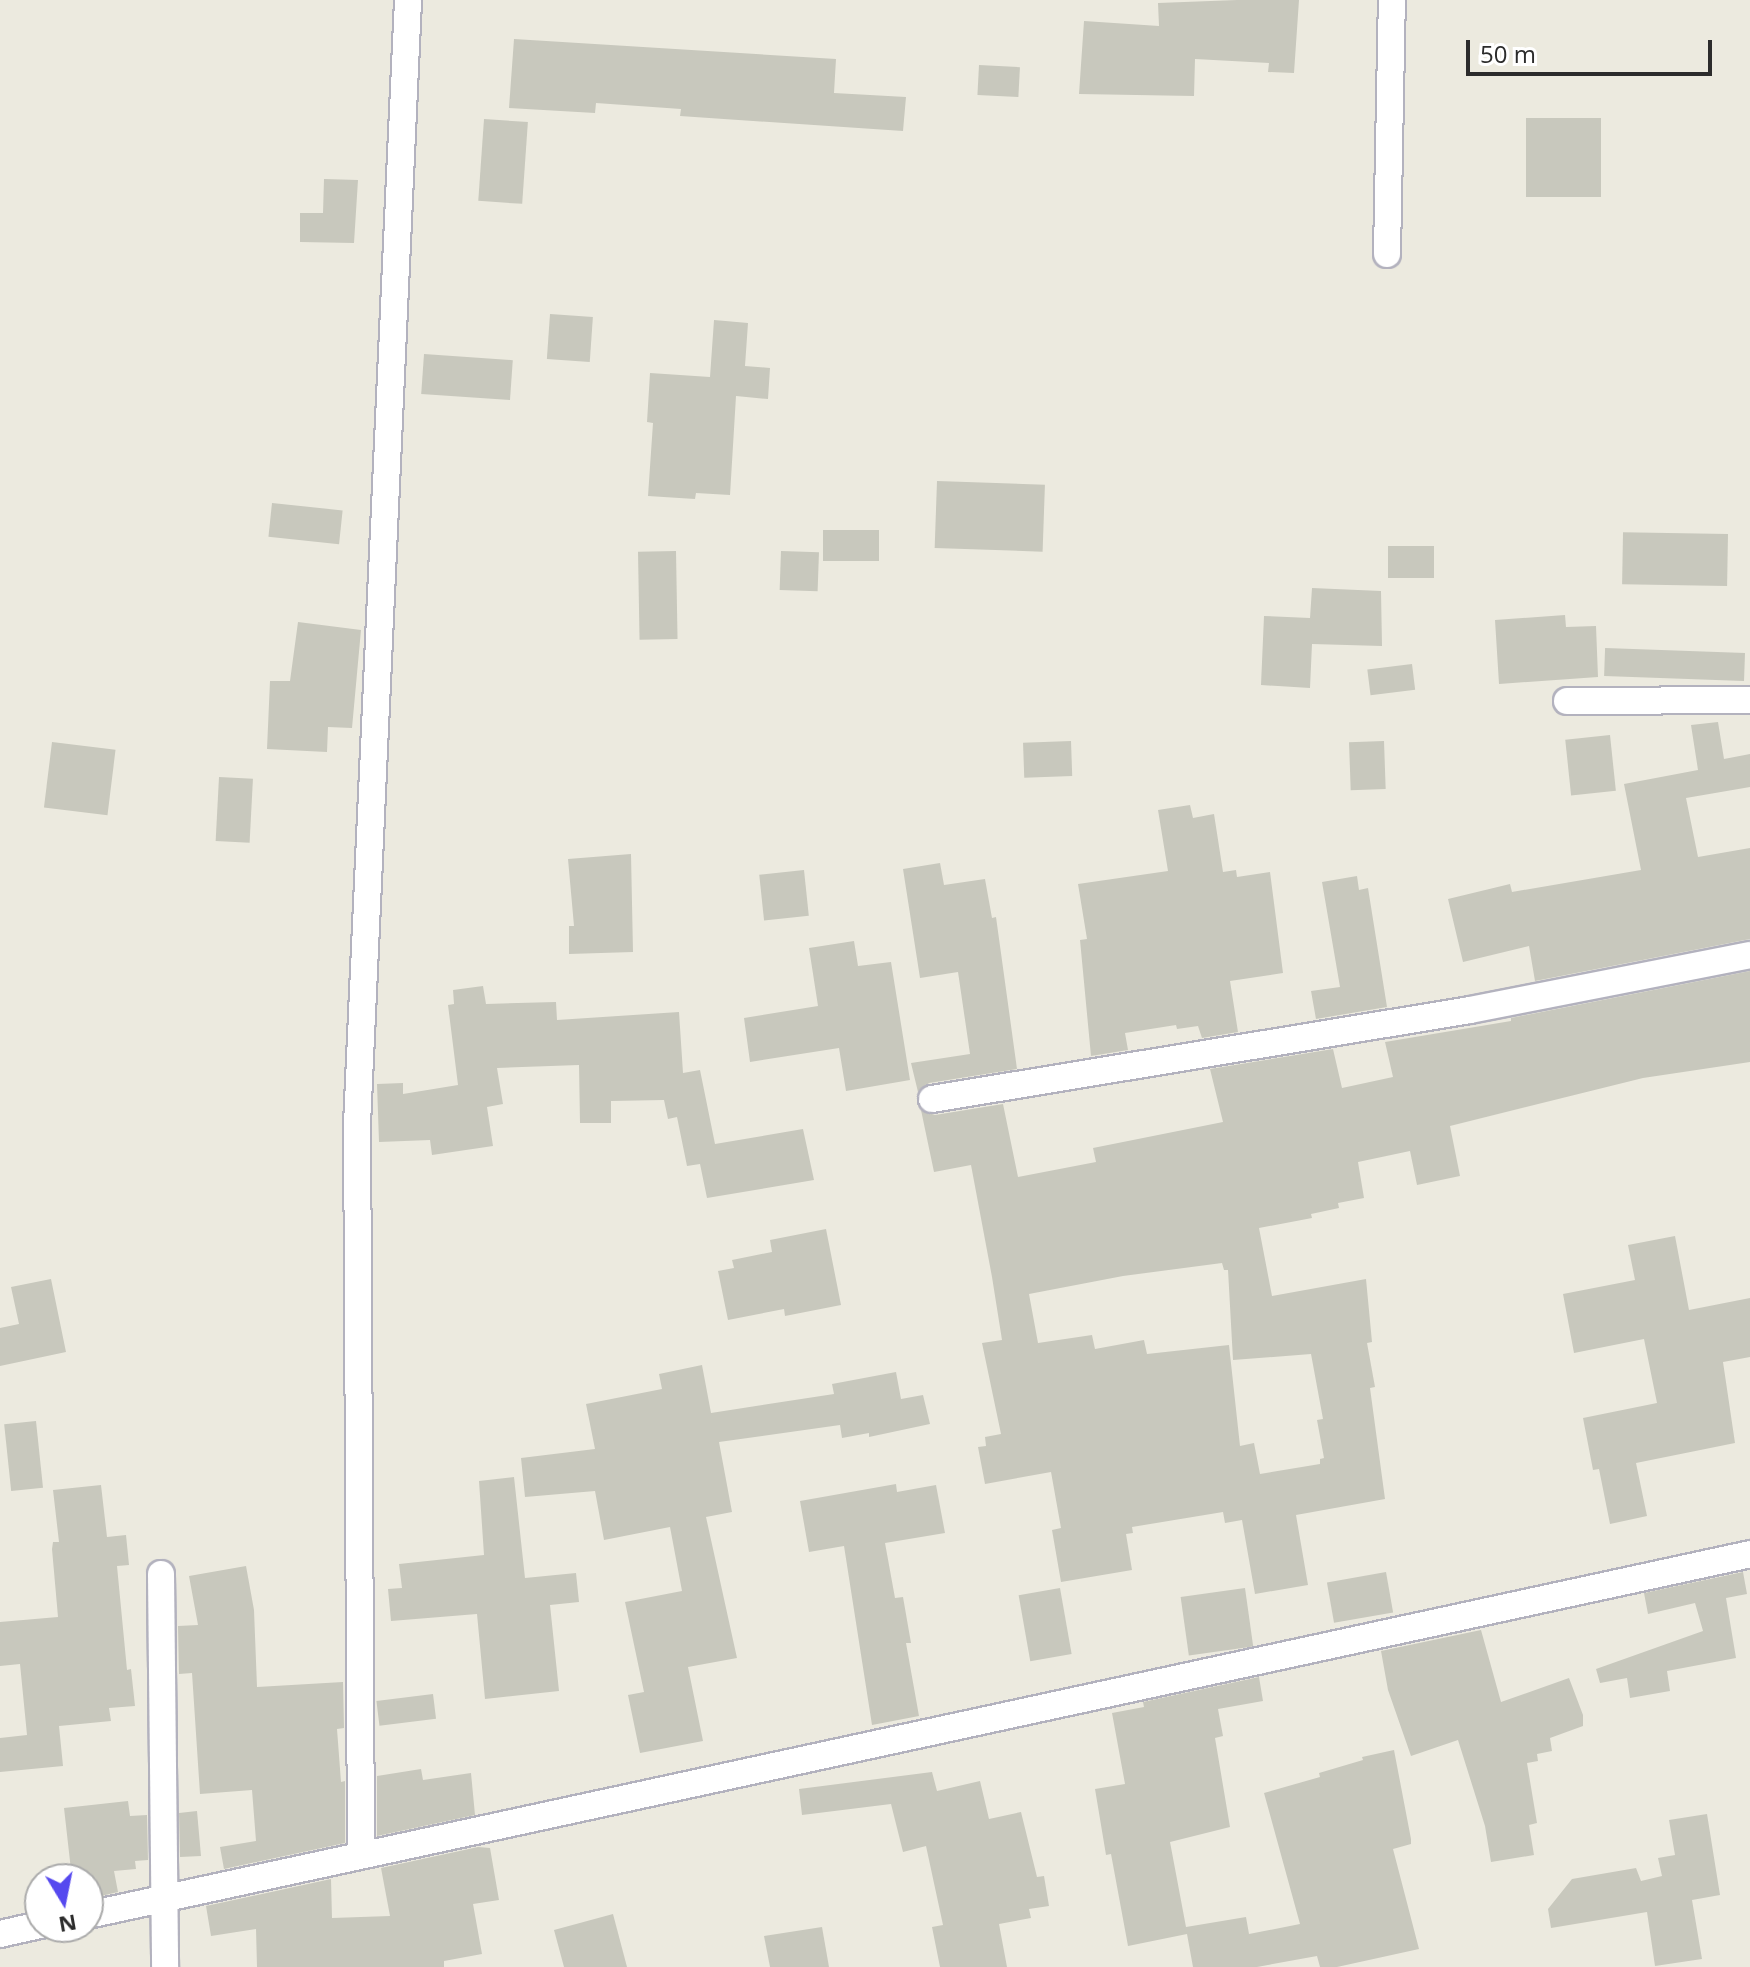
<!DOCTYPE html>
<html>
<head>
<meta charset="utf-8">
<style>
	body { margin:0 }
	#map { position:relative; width:1750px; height:1967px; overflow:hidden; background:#eceadf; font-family:"Open Sans",sans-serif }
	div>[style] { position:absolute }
	.building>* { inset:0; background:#c8c8bd; transform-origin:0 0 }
	.roads { filter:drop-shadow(2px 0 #b3b2be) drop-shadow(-2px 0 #b3b2be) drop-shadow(0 2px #b3b2be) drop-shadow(0 -2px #b3b2be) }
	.street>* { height:26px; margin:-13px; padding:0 13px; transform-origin:13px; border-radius:13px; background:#fff }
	span { translate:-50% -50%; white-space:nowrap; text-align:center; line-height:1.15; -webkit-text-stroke:7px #fff; paint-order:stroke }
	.north { position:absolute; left:24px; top:1863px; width:80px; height:80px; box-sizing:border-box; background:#fff; border:2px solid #ababab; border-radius:50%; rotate:170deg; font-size:22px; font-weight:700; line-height:32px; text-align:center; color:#2c2c2c }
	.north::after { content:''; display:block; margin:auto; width:28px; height:36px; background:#5649ef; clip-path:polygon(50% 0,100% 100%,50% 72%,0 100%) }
	.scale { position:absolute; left:1466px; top:40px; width:246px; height:36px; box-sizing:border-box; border:4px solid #2c2c2c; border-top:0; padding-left:10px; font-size:24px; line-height:28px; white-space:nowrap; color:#2c2c2c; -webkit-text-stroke:6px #fff; paint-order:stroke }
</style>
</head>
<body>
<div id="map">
	<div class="building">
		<div style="clip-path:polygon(1237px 0,1299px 0,1294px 73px,1268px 72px,1269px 63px,1195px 59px,1194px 96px,1079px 94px,1084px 21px,1159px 26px,1158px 3px)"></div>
		<div style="clip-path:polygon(514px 39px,836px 59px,834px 93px,906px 97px,903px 131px,680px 116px,681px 109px,596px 103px,595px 113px,509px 108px)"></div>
		<div style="left:979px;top:65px;width:41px;height:30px;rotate:3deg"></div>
		<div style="left:1526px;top:118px;width:75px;height:79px"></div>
		<div style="left:484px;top:119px;width:44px;height:82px;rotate:4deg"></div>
		<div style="clip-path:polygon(324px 179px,358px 180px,354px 243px,300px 242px,300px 213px,323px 213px)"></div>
		<div style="left:550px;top:314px;width:43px;height:45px;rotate:4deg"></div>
		<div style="clip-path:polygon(714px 320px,748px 323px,745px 366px,770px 368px,768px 399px,736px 396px,730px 495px,696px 493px,695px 499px,648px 496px,653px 423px,647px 422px,650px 373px,710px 377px)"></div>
		<div style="left:424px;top:354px;width:89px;height:40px;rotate:4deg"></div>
		<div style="left:937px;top:481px;width:108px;height:67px;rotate:2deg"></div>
		<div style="left:272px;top:503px;width:71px;height:34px;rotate:6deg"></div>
		<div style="left:823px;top:530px;width:56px;height:31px"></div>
		<div style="left:1728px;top:534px;width:52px;height:105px;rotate:91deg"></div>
		<div style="left:1434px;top:546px;width:32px;height:46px;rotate:90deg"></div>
		<div style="left:676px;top:551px;width:88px;height:38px;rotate:89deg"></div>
		<div style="left:781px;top:551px;width:38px;height:39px;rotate:2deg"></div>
		<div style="clip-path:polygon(1312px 588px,1381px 591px,1382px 646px,1312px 644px,1310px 688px,1261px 685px,1264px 616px,1310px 618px)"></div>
		<div style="clip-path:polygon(1565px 615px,1566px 627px,1596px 626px,1598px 677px,1499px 684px,1495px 620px)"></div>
		<div style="clip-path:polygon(298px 622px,361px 630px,352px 728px,328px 727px,327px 752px,267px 749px,270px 681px,290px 681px)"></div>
		<div style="left:1745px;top:653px;width:28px;height:140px;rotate:92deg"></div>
		<div style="left:1412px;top:664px;width:26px;height:45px;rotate:83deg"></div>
		<div style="clip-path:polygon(1718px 722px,1724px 759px,1750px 754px,1750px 787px,1686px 798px,1698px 857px,1750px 848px,1750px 939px,1535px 981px,1529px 946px,1463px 962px,1448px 899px,1510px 884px,1512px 892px,1641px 870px,1624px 784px,1698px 770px,1691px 725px)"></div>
		<div style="left:1610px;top:735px;width:56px;height:45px;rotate:84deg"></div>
		<div style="left:1071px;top:741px;width:35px;height:48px;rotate:88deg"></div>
		<div style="left:1384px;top:741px;width:48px;height:35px;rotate:88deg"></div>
		<div style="left:52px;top:742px;width:64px;height:66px;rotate:7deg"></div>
		<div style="left:219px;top:777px;width:34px;height:64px;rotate:3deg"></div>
		<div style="clip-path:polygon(1190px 805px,1193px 818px,1214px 814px,1223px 872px,1236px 870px,1237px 877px,1270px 872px,1283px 973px,1230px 981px,1238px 1032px,1202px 1038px,1198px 1026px,1177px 1029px,1176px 1025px,1125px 1033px,1128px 1050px,1091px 1056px,1080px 940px,1087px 939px,1078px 884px,1168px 871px,1158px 810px)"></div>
		<div style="clip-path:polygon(631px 854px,633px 952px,569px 954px,569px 926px,574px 926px,568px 859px)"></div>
		<div style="clip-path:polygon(940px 863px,944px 885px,985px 879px,992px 918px,996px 917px,1017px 1069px,929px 1083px,918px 1092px,911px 1063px,970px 1054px,958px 972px,920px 978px,903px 869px)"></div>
		<div style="left:804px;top:870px;width:46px;height:45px;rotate:84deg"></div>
		<div style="clip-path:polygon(1357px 876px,1359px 890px,1368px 888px,1387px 1007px,1316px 1019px,1311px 991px,1340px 987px,1322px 882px)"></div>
		<div style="clip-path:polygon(854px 941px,858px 966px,891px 962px,910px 1080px,846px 1091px,839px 1048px,750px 1062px,744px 1018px,818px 1006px,809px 948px)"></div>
		<div style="clip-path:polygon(evenodd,1750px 971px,1750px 1062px,1643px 1078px,1450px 1126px,1460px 1176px,1417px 1185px,1410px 1151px,1358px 1162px,1364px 1198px,1338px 1203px,1339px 1208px,1311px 1214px,1312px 1218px,1259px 1228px,1272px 1296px,1366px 1279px,1372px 1342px,1367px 1343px,1375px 1387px,1370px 1388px,1385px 1499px,1296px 1515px,1308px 1585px,1255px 1594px,1242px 1520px,1225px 1523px,1223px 1512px,1132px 1527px,1133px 1533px,1126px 1534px,1132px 1570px,1061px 1582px,1052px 1530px,1061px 1528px,1051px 1472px,985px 1484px,978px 1447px,986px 1446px,985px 1437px,1001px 1434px,982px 1343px,1002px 1340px,992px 1277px,971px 1165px,934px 1172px,921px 1110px,935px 1115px,1003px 1104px,1018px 1177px,1096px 1162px,1093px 1148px,1223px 1122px,1210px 1069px,1333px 1049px,1342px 1088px,1393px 1077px,1385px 1042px,1511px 1021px,1511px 1018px,1750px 971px,1222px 1263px,1224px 1270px,1228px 1270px,1233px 1360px,1311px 1354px,1323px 1419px,1317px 1420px,1324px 1458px,1320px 1459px,1320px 1464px,1260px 1474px,1254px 1443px,1240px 1446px,1229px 1345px,1147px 1354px,1144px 1340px,1095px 1349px,1092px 1335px,1038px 1343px,1029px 1294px,1123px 1276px,1222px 1263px)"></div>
		<div style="clip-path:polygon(483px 986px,486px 1004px,556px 1002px,557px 1020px,679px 1012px,683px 1073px,700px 1070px,715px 1144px,803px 1129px,814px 1180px,707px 1198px,700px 1164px,687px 1166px,677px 1117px,668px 1119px,664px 1100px,611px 1101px,611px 1123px,580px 1123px,579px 1065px,497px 1068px,503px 1104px,487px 1107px,493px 1146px,432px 1155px,430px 1140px,379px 1142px,377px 1084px,403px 1083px,403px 1094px,458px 1085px,448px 1005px,454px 1004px,453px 990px)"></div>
		<div style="clip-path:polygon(826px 1229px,841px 1305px,785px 1316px,784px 1309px,728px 1320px,718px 1271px,734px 1268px,732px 1260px,772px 1252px,770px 1240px)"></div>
		<div style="clip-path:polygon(1675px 1236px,1689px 1310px,1750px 1298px,1750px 1357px,1723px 1362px,1735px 1443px,1636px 1463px,1647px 1516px,1610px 1524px,1599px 1469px,1593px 1470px,1583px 1418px,1657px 1403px,1644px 1339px,1574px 1353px,1563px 1294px,1635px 1280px,1628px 1245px)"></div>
		<div style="clip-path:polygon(51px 1279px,66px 1352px,0 1366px,0 1328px,19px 1324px,11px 1287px)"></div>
		<div style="clip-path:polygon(702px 1365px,711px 1413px,834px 1394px,832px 1384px,896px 1372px,901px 1399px,923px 1395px,930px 1424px,869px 1437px,869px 1433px,842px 1438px,840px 1425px,719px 1442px,732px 1512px,706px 1517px,737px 1658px,688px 1667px,703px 1741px,640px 1753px,628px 1695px,644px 1692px,625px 1602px,682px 1591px,670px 1527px,604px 1540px,595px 1491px,525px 1497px,521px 1458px,595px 1449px,586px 1404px,662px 1389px,659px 1374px)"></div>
		<div style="left:36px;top:1421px;width:67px;height:32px;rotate:84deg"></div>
		<div style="clip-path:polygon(514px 1477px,525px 1578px,576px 1573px,579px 1602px,550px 1605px,559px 1691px,485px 1699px,477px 1614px,391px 1621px,388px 1589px,402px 1588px,399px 1564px,484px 1555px,479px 1481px)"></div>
		<div style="clip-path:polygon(896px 1484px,897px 1492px,936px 1485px,945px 1533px,885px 1543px,895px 1598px,903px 1597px,911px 1643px,906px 1643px,919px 1716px,872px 1725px,844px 1546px,809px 1552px,800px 1501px)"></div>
		<div style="clip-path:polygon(101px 1485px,107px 1537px,126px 1535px,129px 1565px,117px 1566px,127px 1670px,131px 1669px,135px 1706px,109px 1708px,111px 1721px,59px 1726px,63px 1766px,0 1772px,0 1738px,27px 1735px,20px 1664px,0 1666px,0 1622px,58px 1617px,52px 1549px,53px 1542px,59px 1542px,53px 1490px)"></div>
		<div style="clip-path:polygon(246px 1566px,254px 1610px,257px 1687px,343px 1682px,344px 1728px,337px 1729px,341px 1782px,345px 1781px,345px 1843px,224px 1869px,220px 1847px,256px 1841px,252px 1790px,200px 1794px,192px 1673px,179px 1674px,178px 1626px,198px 1625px,189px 1576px)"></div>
		<div style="left:1386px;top:1572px;width:41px;height:60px;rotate:80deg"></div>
		<div style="clip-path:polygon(1743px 1572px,1747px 1594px,1726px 1598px,1736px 1658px,1667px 1671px,1670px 1691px,1630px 1698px,1627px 1678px,1600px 1683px,1596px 1669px,1703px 1631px,1695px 1603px,1648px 1614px,1644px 1593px)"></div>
		<div style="left:1060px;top:1588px;width:67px;height:42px;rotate:80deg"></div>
		<div style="left:1245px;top:1588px;width:59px;height:65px;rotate:82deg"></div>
		<div style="clip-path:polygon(1481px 1630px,1501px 1702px,1569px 1678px,1583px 1715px,1583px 1726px,1550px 1738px,1552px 1751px,1537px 1754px,1538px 1761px,1527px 1763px,1537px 1823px,1529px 1825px,1534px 1855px,1491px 1862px,1485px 1826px,1458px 1740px,1411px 1756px,1388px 1690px,1381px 1651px)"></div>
		<div style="clip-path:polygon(1259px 1677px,1263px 1701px,1218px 1709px,1223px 1736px,1215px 1738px,1230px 1827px,1170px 1842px,1186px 1927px,1246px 1917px,1249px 1934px,1300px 1924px,1264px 1793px,1320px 1777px,1319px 1773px,1363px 1760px,1362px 1757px,1394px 1750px,1411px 1839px,1411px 1844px,1393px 1849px,1419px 1949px,1337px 1967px,1320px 1967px,1317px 1956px,1257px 1967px,1193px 1967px,1187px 1934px,1128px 1946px,1111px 1854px,1106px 1855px,1095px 1789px,1125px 1784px,1112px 1713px,1144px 1707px,1143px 1702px)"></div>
		<div style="left:433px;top:1694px;width:25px;height:57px;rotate:83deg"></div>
		<div style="clip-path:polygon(421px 1769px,423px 1780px,471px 1773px,475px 1815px,377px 1836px,377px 1776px)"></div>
		<div style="clip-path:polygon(932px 1772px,937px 1791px,980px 1781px,989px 1819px,1021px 1812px,1037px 1877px,1044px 1876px,1049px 1906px,1029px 1909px,1031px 1918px,999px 1924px,1007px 1967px,940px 1967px,932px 1927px,943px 1925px,926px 1846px,903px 1852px,891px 1804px,802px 1815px,799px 1789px)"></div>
		<div style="clip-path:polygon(128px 1801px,130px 1816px,147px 1815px,148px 1860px,135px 1861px,136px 1869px,114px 1871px,118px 1892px,88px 1899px,88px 1879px,72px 1879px,64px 1808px)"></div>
		<div style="clip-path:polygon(197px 1811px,201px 1856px,180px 1857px,179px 1813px)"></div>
		<div style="clip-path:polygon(1707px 1814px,1720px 1895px,1692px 1900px,1702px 1959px,1655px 1966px,1647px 1912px,1551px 1928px,1548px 1909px,1572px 1879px,1636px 1868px,1641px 1881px,1662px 1876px,1658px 1858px,1675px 1855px,1669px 1820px)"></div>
		<div style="clip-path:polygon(478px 1847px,490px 1848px,499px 1900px,473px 1904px,482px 1954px,444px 1961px,444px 1967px,257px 1967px,256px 1929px,211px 1936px,206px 1906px,331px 1879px,332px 1918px,390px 1916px,381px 1868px)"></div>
		<div style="clip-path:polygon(613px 1914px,627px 1967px,564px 1967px,554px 1930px)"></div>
		<div style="clip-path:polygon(822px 1927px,829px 1967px,770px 1967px,764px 1936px)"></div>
	</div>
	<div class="roads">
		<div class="street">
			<div style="left:1387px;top:254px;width:254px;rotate:-88.9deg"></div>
			<div style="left:1567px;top:701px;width:183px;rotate:-0.3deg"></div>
			<div style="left:932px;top:1099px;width:545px;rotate:-9.39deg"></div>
			<div style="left:1470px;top:1010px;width:285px;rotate:-11.1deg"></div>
			<div style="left:161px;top:1574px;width:393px;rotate:89.4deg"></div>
			<div style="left:361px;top:1854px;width:730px;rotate:-90.31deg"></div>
			<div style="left:357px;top:1124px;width:1125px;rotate:-87.4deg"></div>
			<div style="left:88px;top:1915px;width:1701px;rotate:-12.25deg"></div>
			<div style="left:0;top:1934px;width:41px;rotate:-12.7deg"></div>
		</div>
	</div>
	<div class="north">N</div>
	<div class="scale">50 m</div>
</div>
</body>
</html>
